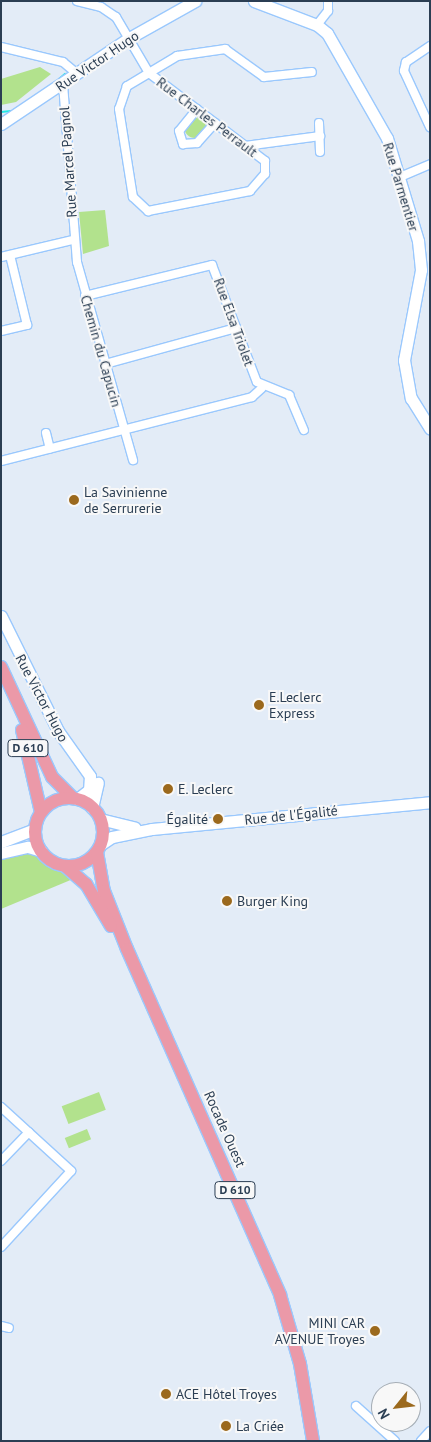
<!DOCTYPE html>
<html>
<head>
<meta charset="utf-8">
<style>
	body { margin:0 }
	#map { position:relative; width:431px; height:1442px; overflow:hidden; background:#e3ecf7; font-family:"PT Sans",sans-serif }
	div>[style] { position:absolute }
	.green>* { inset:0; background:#b2e28d; transform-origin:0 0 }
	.round { border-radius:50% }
	.stream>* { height:2px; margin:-1px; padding:0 1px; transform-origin:1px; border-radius:1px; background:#23e9e5 }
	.roads { filter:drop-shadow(1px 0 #9ac8fd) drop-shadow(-1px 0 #9ac8fd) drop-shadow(0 1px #9ac8fd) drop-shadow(0 -1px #9ac8fd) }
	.street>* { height:8px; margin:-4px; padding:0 4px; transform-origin:4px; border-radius:4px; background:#fff }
	.secondary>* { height:11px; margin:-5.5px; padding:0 5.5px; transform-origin:5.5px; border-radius:5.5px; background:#fff }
	.primary>* { height:12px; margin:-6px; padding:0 6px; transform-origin:6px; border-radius:6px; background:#eb99a8 }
	.primary>.ring { margin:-6px; padding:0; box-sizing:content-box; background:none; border:12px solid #eb99a8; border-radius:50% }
	.dots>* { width:14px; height:14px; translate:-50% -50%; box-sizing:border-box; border:2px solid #f8f8f8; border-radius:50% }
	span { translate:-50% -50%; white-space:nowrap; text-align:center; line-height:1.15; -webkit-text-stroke:4px #f8f8f8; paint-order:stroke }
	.shield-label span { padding:1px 4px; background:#f8f8f8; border:1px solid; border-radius:4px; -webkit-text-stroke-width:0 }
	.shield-label { font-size:12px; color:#2b3e53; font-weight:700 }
	.street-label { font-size:14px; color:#2b3e53 }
	.poi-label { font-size:14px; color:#2b3e53 }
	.left { translate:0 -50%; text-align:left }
	.right { translate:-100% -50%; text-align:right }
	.frame { position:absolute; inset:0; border:2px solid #2b3e53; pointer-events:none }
	.north { position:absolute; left:371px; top:1382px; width:50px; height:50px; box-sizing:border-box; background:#f8f8f8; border:1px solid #a6aeb6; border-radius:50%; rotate:241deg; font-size:14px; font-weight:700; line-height:20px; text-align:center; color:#2b3e53 }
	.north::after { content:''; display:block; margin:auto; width:18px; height:22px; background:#9b691d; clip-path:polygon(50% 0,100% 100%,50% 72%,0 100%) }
</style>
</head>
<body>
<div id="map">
	<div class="green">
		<div style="clip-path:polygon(40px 67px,51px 74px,16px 102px,1px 105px,1px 79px)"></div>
		<div class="round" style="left:184px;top:116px;width:22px;height:22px"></div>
		<div style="clip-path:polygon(105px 210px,109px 246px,83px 254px,79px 212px)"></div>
		<div style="clip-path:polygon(23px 854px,33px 854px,73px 879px,1px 909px,1px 859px)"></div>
		<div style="left:99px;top:1092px;width:19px;height:40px;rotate:69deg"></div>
		<div style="left:87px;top:1129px;width:11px;height:24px;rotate:68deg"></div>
	</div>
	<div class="stream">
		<div style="left:59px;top:79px;width:8px;rotate:-40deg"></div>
		<div style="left:1px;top:112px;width:10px;rotate:-6deg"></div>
	</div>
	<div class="roads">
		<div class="street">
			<div style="left:77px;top:1px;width:25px;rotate:14deg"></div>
			<div style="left:101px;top:7px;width:18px;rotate:34deg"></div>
			<div style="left:116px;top:17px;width:65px;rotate:59.5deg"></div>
			<div style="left:149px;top:73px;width:26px;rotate:149deg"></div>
			<div style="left:127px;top:86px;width:24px;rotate:109deg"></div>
			<div style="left:119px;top:109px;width:89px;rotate:81deg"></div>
			<div style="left:133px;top:197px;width:21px;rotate:43deg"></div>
			<div style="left:148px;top:211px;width:104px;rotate:-11.1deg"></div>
			<div style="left:250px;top:191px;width:23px;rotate:-49deg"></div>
			<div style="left:265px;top:174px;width:13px;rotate:-90deg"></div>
			<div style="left:265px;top:161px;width:146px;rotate:-142.8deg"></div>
			<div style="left:149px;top:73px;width:33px;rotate:-31deg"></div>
			<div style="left:177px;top:56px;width:49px;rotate:-8.3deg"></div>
			<div style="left:225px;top:49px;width:48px;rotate:35.7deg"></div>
			<div style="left:264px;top:77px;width:48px;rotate:-5.9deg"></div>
			<div style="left:317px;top:25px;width:18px;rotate:-52deg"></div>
			<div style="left:328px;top:11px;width:10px;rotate:-90deg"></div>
			<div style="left:430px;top:46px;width:29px;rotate:146deg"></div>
			<div style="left:406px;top:62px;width:9px;rotate:103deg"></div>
			<div style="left:404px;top:71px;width:62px;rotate:65.1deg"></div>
			<div style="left:1px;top:47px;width:64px;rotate:13.6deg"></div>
			<div style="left:63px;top:62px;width:17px;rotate:40deg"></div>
			<div style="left:63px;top:84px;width:179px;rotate:85.5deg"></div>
			<div style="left:77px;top:262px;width:206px;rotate:74.2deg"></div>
			<div style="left:197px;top:109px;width:28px;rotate:129deg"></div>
			<div style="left:179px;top:131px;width:14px;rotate:73deg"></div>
			<div style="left:183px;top:144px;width:14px;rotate:-4deg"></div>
			<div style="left:197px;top:143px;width:27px;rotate:-48deg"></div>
			<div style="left:319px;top:123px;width:29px;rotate:88deg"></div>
			<div style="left:245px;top:146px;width:76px;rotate:-7.6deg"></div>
			<div style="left:400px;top:177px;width:33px;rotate:-23deg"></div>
			<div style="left:1px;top:257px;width:74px;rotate:-13.3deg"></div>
			<div style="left:85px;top:296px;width:131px;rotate:-13.7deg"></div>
			<div style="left:212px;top:265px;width:125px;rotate:69deg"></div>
			<div style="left:257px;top:382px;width:35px;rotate:22deg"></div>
			<div style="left:289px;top:395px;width:38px;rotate:67deg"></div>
			<div style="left:1px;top:331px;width:27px;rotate:-13deg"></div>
			<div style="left:27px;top:325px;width:72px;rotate:-103.7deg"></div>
			<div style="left:105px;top:364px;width:136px;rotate:-15.4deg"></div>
			<div style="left:46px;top:433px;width:16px;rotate:76deg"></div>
			<div style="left:1px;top:461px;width:259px;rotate:-14.3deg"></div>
			<div style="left:252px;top:397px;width:13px;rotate:-42deg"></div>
			<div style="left:1px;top:1107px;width:95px;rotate:42.4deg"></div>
			<div style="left:71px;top:1171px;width:103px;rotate:132.6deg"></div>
			<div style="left:1px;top:1161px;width:40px;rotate:-46deg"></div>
			<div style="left:1px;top:1326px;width:8px;rotate:14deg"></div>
			<div style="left:356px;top:1406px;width:52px;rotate:41.9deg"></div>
			<div style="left:421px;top:1441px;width:13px;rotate:-48deg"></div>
		</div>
		<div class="secondary">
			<div style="left:254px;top:1px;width:67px;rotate:20.9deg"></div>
			<div style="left:317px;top:25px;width:13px;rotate:39deg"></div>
			<div style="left:327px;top:33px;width:121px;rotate:60.3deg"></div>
			<div style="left:387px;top:138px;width:108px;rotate:73.2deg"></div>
			<div style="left:418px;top:241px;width:29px;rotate:84deg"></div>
			<div style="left:421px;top:270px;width:92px;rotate:100.7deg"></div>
			<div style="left:404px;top:360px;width:39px;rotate:80deg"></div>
			<div style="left:411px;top:398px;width:36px;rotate:58deg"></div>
			<div style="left:1px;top:124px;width:154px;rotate:-33.9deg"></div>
			<div style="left:129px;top:38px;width:76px;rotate:-29.3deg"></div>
			<div style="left:1px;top:616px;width:128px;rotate:63.6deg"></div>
			<div style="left:58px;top:731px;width:55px;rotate:54.6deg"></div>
			<div style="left:90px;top:776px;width:14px;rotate:94deg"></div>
			<div style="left:89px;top:790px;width:15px;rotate:143deg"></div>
			<div style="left:92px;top:808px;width:26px;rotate:-77deg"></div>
			<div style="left:100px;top:819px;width:36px;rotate:14deg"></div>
			<div style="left:1px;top:842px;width:36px;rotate:-21deg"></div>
			<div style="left:100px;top:845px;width:14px;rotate:-34deg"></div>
			<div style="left:112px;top:837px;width:41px;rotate:-11.3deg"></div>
			<div style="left:152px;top:829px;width:279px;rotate:-5.5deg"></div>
			<div style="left:1px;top:853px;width:28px;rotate:-13deg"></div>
			<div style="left:28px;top:847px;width:14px;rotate:17deg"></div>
		</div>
		<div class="primary">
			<div style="left:1px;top:667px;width:121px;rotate:65.1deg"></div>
			<div style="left:52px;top:777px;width:30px;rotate:45deg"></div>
			<div style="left:22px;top:730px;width:84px;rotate:77deg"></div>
			<div class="ring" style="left:35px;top:798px;width:56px;height:56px"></div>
			<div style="left:97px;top:852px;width:40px;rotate:80deg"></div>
			<div style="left:104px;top:891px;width:62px;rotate:68.4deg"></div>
			<div style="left:127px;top:949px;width:378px;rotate:66.1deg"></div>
			<div style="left:280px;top:1295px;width:72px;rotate:73.8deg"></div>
			<div style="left:300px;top:1364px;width:78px;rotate:80.4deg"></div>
			<div style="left:65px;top:866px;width:28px;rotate:41deg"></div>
			<div style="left:86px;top:884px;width:49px;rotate:59.2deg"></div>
		</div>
	</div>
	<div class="dots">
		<div style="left:74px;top:500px;background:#9b691d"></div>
		<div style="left:259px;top:705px;background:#9b691d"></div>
		<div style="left:168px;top:789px;background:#9b691d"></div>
		<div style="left:218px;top:819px;background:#9b691d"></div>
		<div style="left:227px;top:901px;background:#9b691d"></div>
		<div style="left:375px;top:1331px;background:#9b691d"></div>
		<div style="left:166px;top:1394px;background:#9b691d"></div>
		<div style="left:226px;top:1426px;background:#9b691d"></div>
	</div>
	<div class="shield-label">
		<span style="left:28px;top:748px">D 610</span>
		<span style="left:235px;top:1190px">D 610</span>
	</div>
	<div class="street-label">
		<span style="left:97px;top:61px;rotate:-34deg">Rue Victor Hugo</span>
		<span style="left:207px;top:117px;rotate:37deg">Rue Charles Perrault</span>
		<span style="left:68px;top:162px;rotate:-94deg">Rue Marcel Pagnol</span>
		<span style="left:401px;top:187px;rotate:73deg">Rue Parmentier</span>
		<span style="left:234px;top:322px;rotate:70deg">Rue Elsa Triolet</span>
		<span style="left:101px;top:351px;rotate:74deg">Chemin du Capucin</span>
		<span style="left:42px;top:698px;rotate:62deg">Rue Victor Hugo</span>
		<span style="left:291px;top:815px;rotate:-6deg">Rue de l'Égalité</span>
		<span style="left:225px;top:1129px;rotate:66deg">Rocade Ouest</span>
	</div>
	<div class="poi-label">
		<span class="left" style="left:84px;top:500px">La Savinienne<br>de Serrurerie</span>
		<span class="left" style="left:269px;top:705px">E.Leclerc<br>Express</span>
		<span class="left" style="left:178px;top:789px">E. Leclerc</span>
		<span class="right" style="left:208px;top:819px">Égalité</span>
		<span class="left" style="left:237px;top:901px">Burger King</span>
		<span class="right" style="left:365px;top:1331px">MINI CAR<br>AVENUE Troyes</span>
		<span class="left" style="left:176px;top:1394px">ACE Hôtel Troyes</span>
		<span class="left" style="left:236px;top:1426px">La Criée</span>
	</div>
	<div class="frame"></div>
	<div class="north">N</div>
</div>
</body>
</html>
